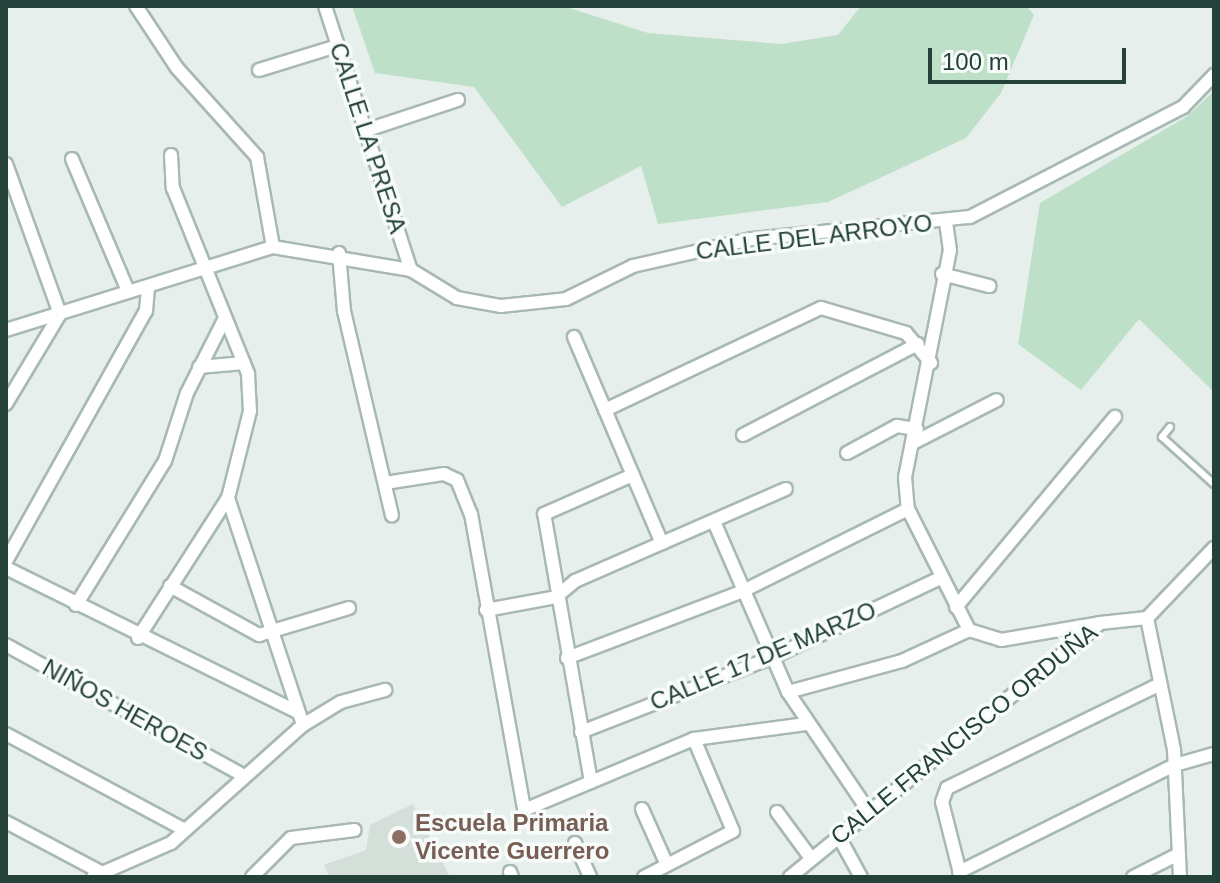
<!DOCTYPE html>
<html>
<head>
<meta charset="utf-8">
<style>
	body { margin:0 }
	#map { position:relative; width:1220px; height:883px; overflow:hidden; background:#e6efeb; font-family:Arial,sans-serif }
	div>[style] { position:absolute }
	.built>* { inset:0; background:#d4dfda }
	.green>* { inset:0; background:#bfe0c8 }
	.roads { filter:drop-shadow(2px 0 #a8b8b2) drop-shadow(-2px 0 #a8b8b2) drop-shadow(0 2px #a8b8b2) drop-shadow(0 -2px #a8b8b2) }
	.service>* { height:6px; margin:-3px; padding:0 3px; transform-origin:3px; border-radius:3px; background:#fff }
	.minor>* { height:12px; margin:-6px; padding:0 6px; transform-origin:6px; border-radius:6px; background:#fff }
	.dots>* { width:22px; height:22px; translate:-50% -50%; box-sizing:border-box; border:4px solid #f7fbf9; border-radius:50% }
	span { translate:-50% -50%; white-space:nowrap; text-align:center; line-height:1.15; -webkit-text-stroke:7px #f7fbf9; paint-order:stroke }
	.street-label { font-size:24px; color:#24423a }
	.education-label { font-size:24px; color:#785e54; font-weight:700 }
	.left { translate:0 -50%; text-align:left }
	.frame { position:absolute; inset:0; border:8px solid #24423a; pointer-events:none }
	.scale { position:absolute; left:928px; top:48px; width:198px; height:36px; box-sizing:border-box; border:4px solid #24423a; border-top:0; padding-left:10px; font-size:24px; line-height:28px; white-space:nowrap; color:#24423a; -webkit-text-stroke:6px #f7fbf9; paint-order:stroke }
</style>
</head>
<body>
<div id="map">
	<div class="built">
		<div style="clip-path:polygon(413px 804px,450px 877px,329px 877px,324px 865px,366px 850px,370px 825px)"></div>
	</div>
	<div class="green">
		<div style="clip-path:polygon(352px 6px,563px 6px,648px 33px,781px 44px,838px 35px,861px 6px,1026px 6px,1034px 15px,1001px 93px,966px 138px,828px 202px,658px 224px,641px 166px,562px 207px,474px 87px,375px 73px)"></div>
		<div style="clip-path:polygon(1214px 91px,1214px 392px,1139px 319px,1081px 390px,1018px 344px,1040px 203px,1186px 117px)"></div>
	</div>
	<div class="roads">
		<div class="service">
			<div style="left:1170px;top:427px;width:13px;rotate:129deg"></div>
			<div style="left:1162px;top:437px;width:70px;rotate:42.1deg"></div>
		</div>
		<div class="minor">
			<div style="left:136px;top:6px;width:74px;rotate:56.5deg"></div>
			<div style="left:177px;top:68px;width:120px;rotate:48deg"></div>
			<div style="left:257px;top:157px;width:91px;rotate:79.9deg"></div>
			<div style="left:325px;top:6px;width:278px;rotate:72deg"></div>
			<div style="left:259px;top:70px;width:82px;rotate:-17.1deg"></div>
			<div style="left:364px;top:131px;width:99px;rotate:-18.3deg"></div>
			<div style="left:171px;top:155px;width:33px;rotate:87deg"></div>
			<div style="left:173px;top:188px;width:201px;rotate:68deg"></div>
			<div style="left:248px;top:374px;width:37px;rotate:87deg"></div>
			<div style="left:250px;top:411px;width:90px;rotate:104.2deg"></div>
			<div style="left:228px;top:498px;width:239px;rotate:71.7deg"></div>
			<div style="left:72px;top:159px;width:143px;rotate:67deg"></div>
			<div style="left:6px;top:164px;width:159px;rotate:70.2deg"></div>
			<div style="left:60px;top:314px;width:105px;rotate:121deg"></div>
			<div style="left:946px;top:222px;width:28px;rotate:82deg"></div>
			<div style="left:950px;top:250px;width:231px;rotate:101.2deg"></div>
			<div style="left:905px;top:477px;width:32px;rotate:85deg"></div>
			<div style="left:908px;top:509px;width:136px;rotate:63.2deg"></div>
			<div style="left:969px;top:630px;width:34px;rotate:17deg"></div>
			<div style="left:1001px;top:640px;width:100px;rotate:-9.7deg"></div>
			<div style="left:339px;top:253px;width:58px;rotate:85.1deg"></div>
			<div style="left:344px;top:311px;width:210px;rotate:76.8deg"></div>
			<div style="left:942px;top:274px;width:49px;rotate:14.3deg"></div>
			<div style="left:6px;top:330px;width:280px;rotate:-17.3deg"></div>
			<div style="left:273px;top:247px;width:140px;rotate:9.5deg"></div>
			<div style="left:411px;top:270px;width:54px;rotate:31.3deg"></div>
			<div style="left:457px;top:298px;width:45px;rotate:10.3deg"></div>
			<div style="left:501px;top:306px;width:65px;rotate:-6.1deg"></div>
			<div style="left:566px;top:299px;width:75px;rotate:-26.2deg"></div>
			<div style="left:633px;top:266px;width:122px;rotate:-12.8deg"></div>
			<div style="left:752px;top:239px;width:219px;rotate:-5.8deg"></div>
			<div style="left:970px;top:217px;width:240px;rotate:-27.3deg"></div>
			<div style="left:1183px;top:107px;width:45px;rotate:-45.9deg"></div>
			<div style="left:574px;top:337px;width:224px;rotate:66.9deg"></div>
			<div style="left:199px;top:367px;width:45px;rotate:-5.1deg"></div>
			<div style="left:605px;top:410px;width:239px;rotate:-25.3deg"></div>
			<div style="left:821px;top:308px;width:89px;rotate:16.4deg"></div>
			<div style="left:906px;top:333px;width:39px;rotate:50deg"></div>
			<div style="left:743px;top:435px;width:197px;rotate:-27.5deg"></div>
			<div style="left:913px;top:443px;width:94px;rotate:-27.1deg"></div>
			<div style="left:847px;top:453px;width:57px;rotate:-28.4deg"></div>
			<div style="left:897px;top:426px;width:20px;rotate:9deg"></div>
			<div style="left:385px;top:483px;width:60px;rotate:-8.7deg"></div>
			<div style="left:444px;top:474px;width:14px;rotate:25deg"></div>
			<div style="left:457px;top:480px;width:37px;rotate:68deg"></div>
			<div style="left:471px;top:514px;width:301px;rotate:79.8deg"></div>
			<div style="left:524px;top:810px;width:184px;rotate:-22.7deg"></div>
			<div style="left:694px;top:739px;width:113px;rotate:-7.6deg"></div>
			<div style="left:715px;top:524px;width:183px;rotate:66.5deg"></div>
			<div style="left:788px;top:692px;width:146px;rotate:55.9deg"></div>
			<div style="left:6px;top:561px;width:287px;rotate:-60.8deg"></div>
			<div style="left:146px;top:311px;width:25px;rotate:-85deg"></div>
			<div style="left:6px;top:568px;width:326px;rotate:26.3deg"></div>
			<div style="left:170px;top:586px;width:102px;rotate:28.8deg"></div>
			<div style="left:259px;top:635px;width:94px;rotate:-16.7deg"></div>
			<div style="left:76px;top:605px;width:169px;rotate:-58.3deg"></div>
			<div style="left:165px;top:461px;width:71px;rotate:-72.1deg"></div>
			<div style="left:187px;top:393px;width:82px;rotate:-63.1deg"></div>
			<div style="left:956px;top:607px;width:248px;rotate:-50.1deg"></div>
			<div style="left:486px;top:610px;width:71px;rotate:-10.5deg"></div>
			<div style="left:556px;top:597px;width:25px;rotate:-40deg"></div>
			<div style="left:575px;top:581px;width:230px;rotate:-23.6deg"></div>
			<div style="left:1147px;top:618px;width:135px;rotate:78.4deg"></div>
			<div style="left:1174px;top:750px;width:127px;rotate:87.3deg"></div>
			<div style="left:1147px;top:618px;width:97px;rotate:-46.3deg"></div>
			<div style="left:138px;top:638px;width:166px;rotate:-57.3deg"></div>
			<div style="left:6px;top:645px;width:272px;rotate:28.8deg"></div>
			<div style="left:567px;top:658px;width:188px;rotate:-20.8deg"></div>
			<div style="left:743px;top:591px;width:184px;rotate:-26.4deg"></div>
			<div style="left:788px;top:692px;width:118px;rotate:-15.2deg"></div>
			<div style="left:902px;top:661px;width:74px;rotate:-24.8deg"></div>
			<div style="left:581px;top:732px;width:204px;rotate:-21.3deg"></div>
			<div style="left:771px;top:658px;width:189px;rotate:-25.3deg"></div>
			<div style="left:6px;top:734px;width:203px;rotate:28.2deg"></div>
			<div style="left:591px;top:782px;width:272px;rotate:-99.9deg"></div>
			<div style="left:544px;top:514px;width:97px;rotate:-23.7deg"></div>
			<div style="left:642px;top:809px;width:61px;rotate:65.9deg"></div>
			<div style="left:777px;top:812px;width:56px;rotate:53.7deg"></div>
			<div style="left:6px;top:822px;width:113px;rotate:27.9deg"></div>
			<div style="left:839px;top:837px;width:46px;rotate:61.2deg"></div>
			<div style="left:575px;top:843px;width:37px;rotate:66deg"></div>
			<div style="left:510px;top:872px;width:5px;rotate:68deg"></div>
			<div style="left:959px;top:872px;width:241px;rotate:-26.4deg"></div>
			<div style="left:1175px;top:765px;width:41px;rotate:-15.8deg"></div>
			<div style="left:93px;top:877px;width:85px;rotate:-23.6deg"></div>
			<div style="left:171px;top:843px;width:177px;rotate:-41.8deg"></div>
			<div style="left:303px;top:725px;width:44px;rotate:-31.2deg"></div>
			<div style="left:341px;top:702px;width:46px;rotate:-15.3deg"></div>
			<div style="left:252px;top:877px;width:55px;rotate:-45deg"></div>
			<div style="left:291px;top:838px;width:64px;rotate:-7.2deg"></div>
			<div style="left:644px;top:877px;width:100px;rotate:-27.3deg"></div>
			<div style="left:733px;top:831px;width:100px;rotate:-113deg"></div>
			<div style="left:790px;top:877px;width:401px;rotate:-39.3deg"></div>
			<div style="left:1100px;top:623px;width:47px;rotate:-6.1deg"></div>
			<div style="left:961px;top:877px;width:77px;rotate:-104.2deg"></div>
			<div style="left:942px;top:802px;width:15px;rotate:-70deg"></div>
			<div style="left:947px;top:788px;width:235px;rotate:-26deg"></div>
			<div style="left:1133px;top:877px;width:51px;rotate:-26.6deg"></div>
		</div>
	</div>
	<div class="dots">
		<div style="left:399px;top:837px;background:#8d6e63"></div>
	</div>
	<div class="street-label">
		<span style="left:368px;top:138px;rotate:72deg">CALLE LA PRESA</span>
		<span style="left:814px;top:237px;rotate:-7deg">CALLE DEL ARROYO</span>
		<span style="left:763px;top:656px;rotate:-23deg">CALLE 17 DE MARZO</span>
		<span style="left:125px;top:710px;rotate:29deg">NIÑOS HEROES</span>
		<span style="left:964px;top:734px;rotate:-39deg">CALLE FRANCISCO ORDUÑA</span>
	</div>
	<div class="education-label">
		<span class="left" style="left:415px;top:837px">Escuela Primaria<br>Vicente Guerrero</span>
	</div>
	<div class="frame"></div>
	<div class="scale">100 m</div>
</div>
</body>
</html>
